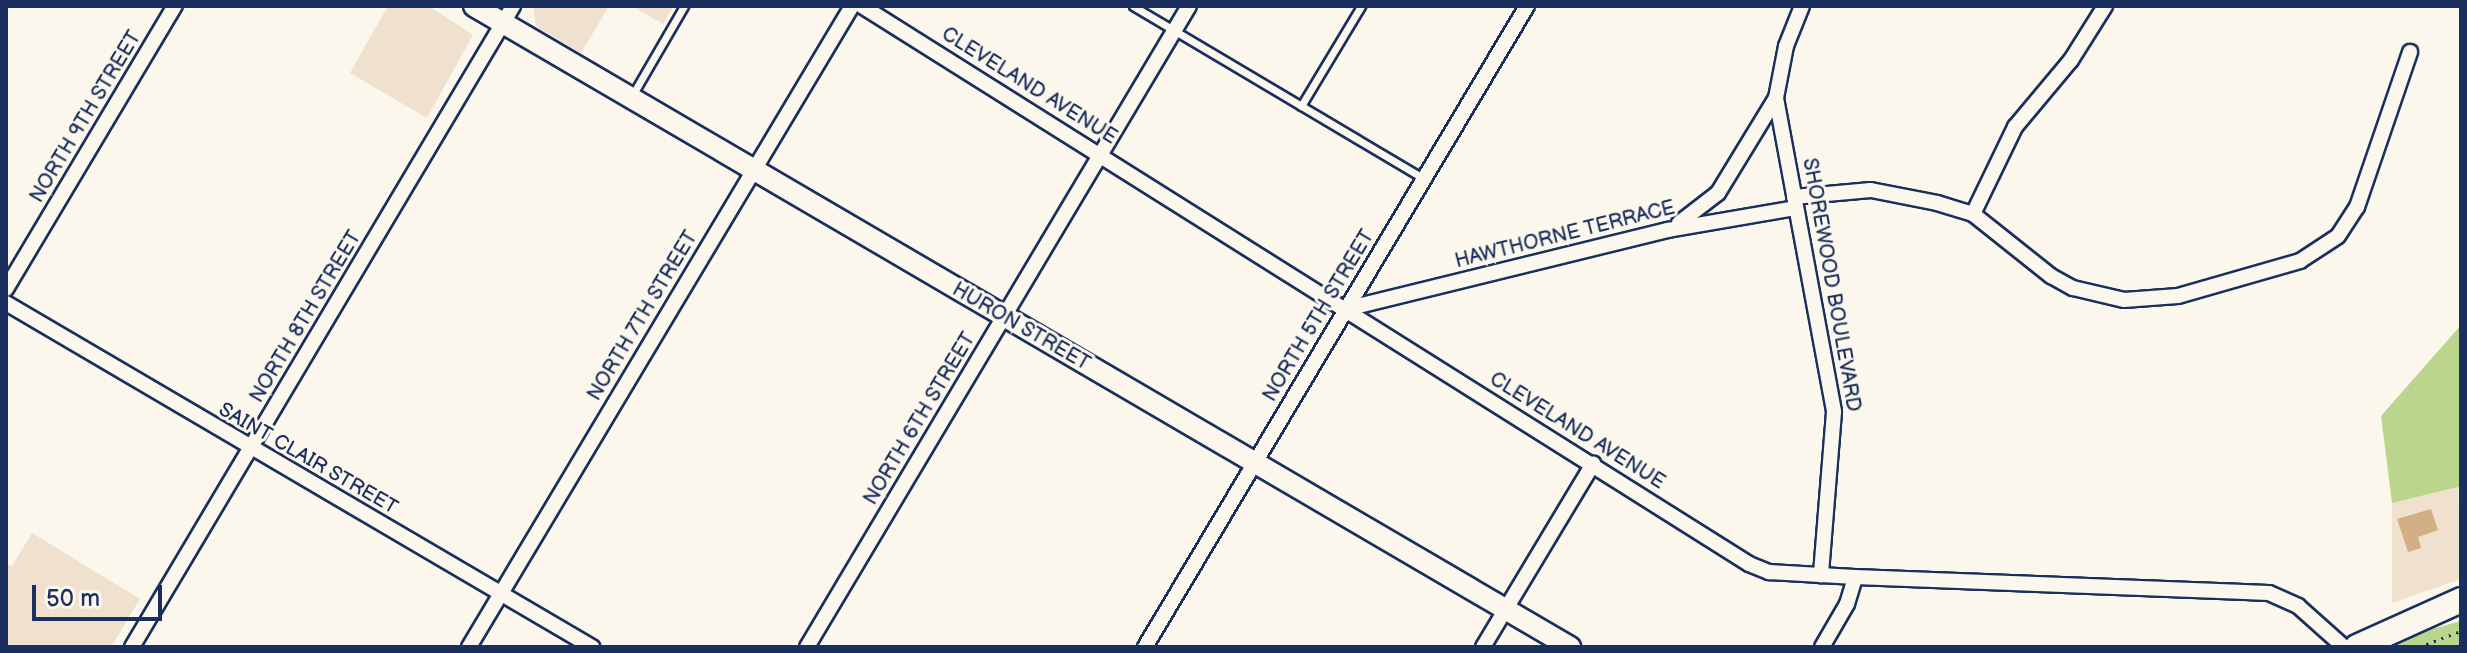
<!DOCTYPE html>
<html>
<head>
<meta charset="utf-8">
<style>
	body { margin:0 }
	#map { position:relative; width:2467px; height:653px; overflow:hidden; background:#fbf7ec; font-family:"Balsamiq Sans",sans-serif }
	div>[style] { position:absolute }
	.built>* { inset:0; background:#efe1cd }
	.green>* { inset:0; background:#bbd58c }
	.building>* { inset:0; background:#d3af85 }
	.path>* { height:3px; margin-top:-1.5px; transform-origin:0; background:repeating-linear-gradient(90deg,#1b2f5e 0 2px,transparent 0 8px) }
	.roads { filter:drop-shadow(2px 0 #1b2f5e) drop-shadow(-2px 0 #1b2f5e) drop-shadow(0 2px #1b2f5e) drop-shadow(0 -2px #1b2f5e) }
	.lane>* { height:7px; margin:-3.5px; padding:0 3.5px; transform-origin:3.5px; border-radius:3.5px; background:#fbf7ec }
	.street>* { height:14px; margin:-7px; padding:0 7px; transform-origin:7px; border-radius:7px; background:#fbf7ec }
	.secondary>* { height:20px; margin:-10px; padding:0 10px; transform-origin:10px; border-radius:10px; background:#fbf7ec }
	.primary>* { height:24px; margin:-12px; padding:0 12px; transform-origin:12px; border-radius:12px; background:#fbf7ec }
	span { translate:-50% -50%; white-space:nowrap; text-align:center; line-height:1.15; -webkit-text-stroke:6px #fbf7ec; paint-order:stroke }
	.street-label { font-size:20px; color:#1b2f5e }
	.frame { position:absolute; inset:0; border:8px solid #1b2f5e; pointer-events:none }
	.scale { position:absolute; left:32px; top:585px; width:130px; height:36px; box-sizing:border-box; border:4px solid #1b2f5e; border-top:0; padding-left:10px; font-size:24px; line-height:28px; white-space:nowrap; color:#1b2f5e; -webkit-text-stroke:6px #fbf7ec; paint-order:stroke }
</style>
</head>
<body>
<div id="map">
	<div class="built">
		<div style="clip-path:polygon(388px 6px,429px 6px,473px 35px,427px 118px,350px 73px)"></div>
		<div style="clip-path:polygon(533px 6px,609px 6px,581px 53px,536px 26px)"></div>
		<div style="clip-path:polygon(632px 6px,674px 6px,663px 24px)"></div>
		<div style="clip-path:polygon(2458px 487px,2461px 579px,2392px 603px,2392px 503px)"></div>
		<div style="clip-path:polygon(32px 533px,140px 599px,111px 647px,6px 647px,6px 564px,12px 566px)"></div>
	</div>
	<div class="green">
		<div style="clip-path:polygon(2461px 325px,2461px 497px,2458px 487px,2392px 503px,2381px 416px)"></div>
		<div style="clip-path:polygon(2461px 621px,2461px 647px,2393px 647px,2432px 629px)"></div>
	</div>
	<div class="building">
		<div style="clip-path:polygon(2431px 509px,2438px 530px,2418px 537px,2421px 548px,2408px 552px,2397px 519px)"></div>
	</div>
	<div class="path">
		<div style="left:2419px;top:647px;width:45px;rotate:-20.9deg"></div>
	</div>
	<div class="roads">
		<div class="lane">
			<div style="left:1133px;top:6px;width:339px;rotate:30.7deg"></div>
			<div style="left:633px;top:94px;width:102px;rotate:-59.9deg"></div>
			<div style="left:1301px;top:106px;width:117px;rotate:-59deg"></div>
		</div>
		<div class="street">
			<div style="left:862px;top:6px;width:1048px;rotate:32.17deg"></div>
			<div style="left:1749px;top:564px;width:22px;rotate:22deg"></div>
			<div style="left:1769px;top:572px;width:86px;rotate:3.3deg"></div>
			<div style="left:1855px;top:577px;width:414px;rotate:2.2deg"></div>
			<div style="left:2269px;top:593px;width:32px;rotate:24deg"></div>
			<div style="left:2298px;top:606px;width:62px;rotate:41.7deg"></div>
			<div style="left:1776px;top:98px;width:319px;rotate:79.5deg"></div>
			<div style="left:1834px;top:412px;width:164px;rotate:94.6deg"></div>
			<div style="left:1794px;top:197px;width:77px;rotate:-5.2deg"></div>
			<div style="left:1871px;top:190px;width:67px;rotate:11.1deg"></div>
			<div style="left:1937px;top:203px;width:38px;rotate:17deg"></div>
			<div style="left:1973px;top:214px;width:100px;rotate:38.5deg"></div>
			<div style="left:2051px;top:276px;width:25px;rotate:29deg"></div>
			<div style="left:2073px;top:288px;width:52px;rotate:13.2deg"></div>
			<div style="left:2124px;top:300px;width:54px;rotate:-4.2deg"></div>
			<div style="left:2178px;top:296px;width:127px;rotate:-16deg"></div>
			<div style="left:2300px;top:261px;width:45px;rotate:-33.3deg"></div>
			<div style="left:2338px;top:236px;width:35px;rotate:-57deg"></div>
			<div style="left:2357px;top:207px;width:164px;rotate:-71.1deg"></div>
			<div style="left:1973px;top:214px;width:97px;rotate:-64.2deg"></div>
			<div style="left:2015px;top:127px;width:87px;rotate:-50.1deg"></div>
			<div style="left:2071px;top:60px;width:64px;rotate:-57.8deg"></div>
			<div style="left:1679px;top:223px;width:49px;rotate:-37.6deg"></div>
			<div style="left:1718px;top:193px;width:111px;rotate:-58.6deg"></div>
			<div style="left:1776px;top:98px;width:53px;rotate:-79.1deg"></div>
			<div style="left:1786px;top:46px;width:43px;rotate:-68.2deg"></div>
			<div style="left:6px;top:289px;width:330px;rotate:-59.2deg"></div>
			<div style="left:6px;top:303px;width:680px;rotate:30.41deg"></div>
			<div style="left:1346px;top:309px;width:332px;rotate:-13.8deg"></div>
			<div style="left:1668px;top:230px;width:129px;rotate:-9.8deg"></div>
			<div style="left:132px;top:647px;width:746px;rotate:-59.27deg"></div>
			<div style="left:469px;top:647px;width:747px;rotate:-59.14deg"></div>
			<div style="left:807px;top:647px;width:746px;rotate:-59.21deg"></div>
			<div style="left:1145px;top:647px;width:746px;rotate:-59.21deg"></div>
			<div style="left:1483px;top:647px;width:214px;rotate:-59deg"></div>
			<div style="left:1822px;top:647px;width:50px;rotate:-59.8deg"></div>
			<div style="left:1847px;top:604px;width:28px;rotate:-73deg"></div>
		</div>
		<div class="secondary">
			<div style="left:474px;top:6px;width:1270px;rotate:30.32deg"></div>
		</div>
		<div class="primary">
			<div style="left:2357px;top:647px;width:114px;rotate:-24.3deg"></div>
		</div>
	</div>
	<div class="street-label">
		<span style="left:1029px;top:86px;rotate:32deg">CLEVELAND AVENUE</span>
		<span style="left:86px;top:117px;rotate:-59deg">NORTH 9TH STREET</span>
		<span style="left:1565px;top:235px;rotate:-14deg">HAWTHORNE TERRACE</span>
		<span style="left:1831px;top:285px;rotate:80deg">SHOREWOOD BOULEVARD</span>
		<span style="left:643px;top:316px;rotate:-59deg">NORTH 7TH STREET</span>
		<span style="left:1319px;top:316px;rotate:-59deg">NORTH 5TH STREET</span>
		<span style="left:306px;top:317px;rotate:-59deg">NORTH 8TH STREET</span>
		<span style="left:1021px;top:327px;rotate:30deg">HURON STREET</span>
		<span style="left:920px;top:419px;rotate:-59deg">NORTH 6TH STREET</span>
		<span style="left:1577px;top:431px;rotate:32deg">CLEVELAND AVENUE</span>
		<span style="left:308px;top:459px;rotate:30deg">SAINT CLAIR STREET</span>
	</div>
	<div class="frame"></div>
	<div class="scale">50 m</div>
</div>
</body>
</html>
